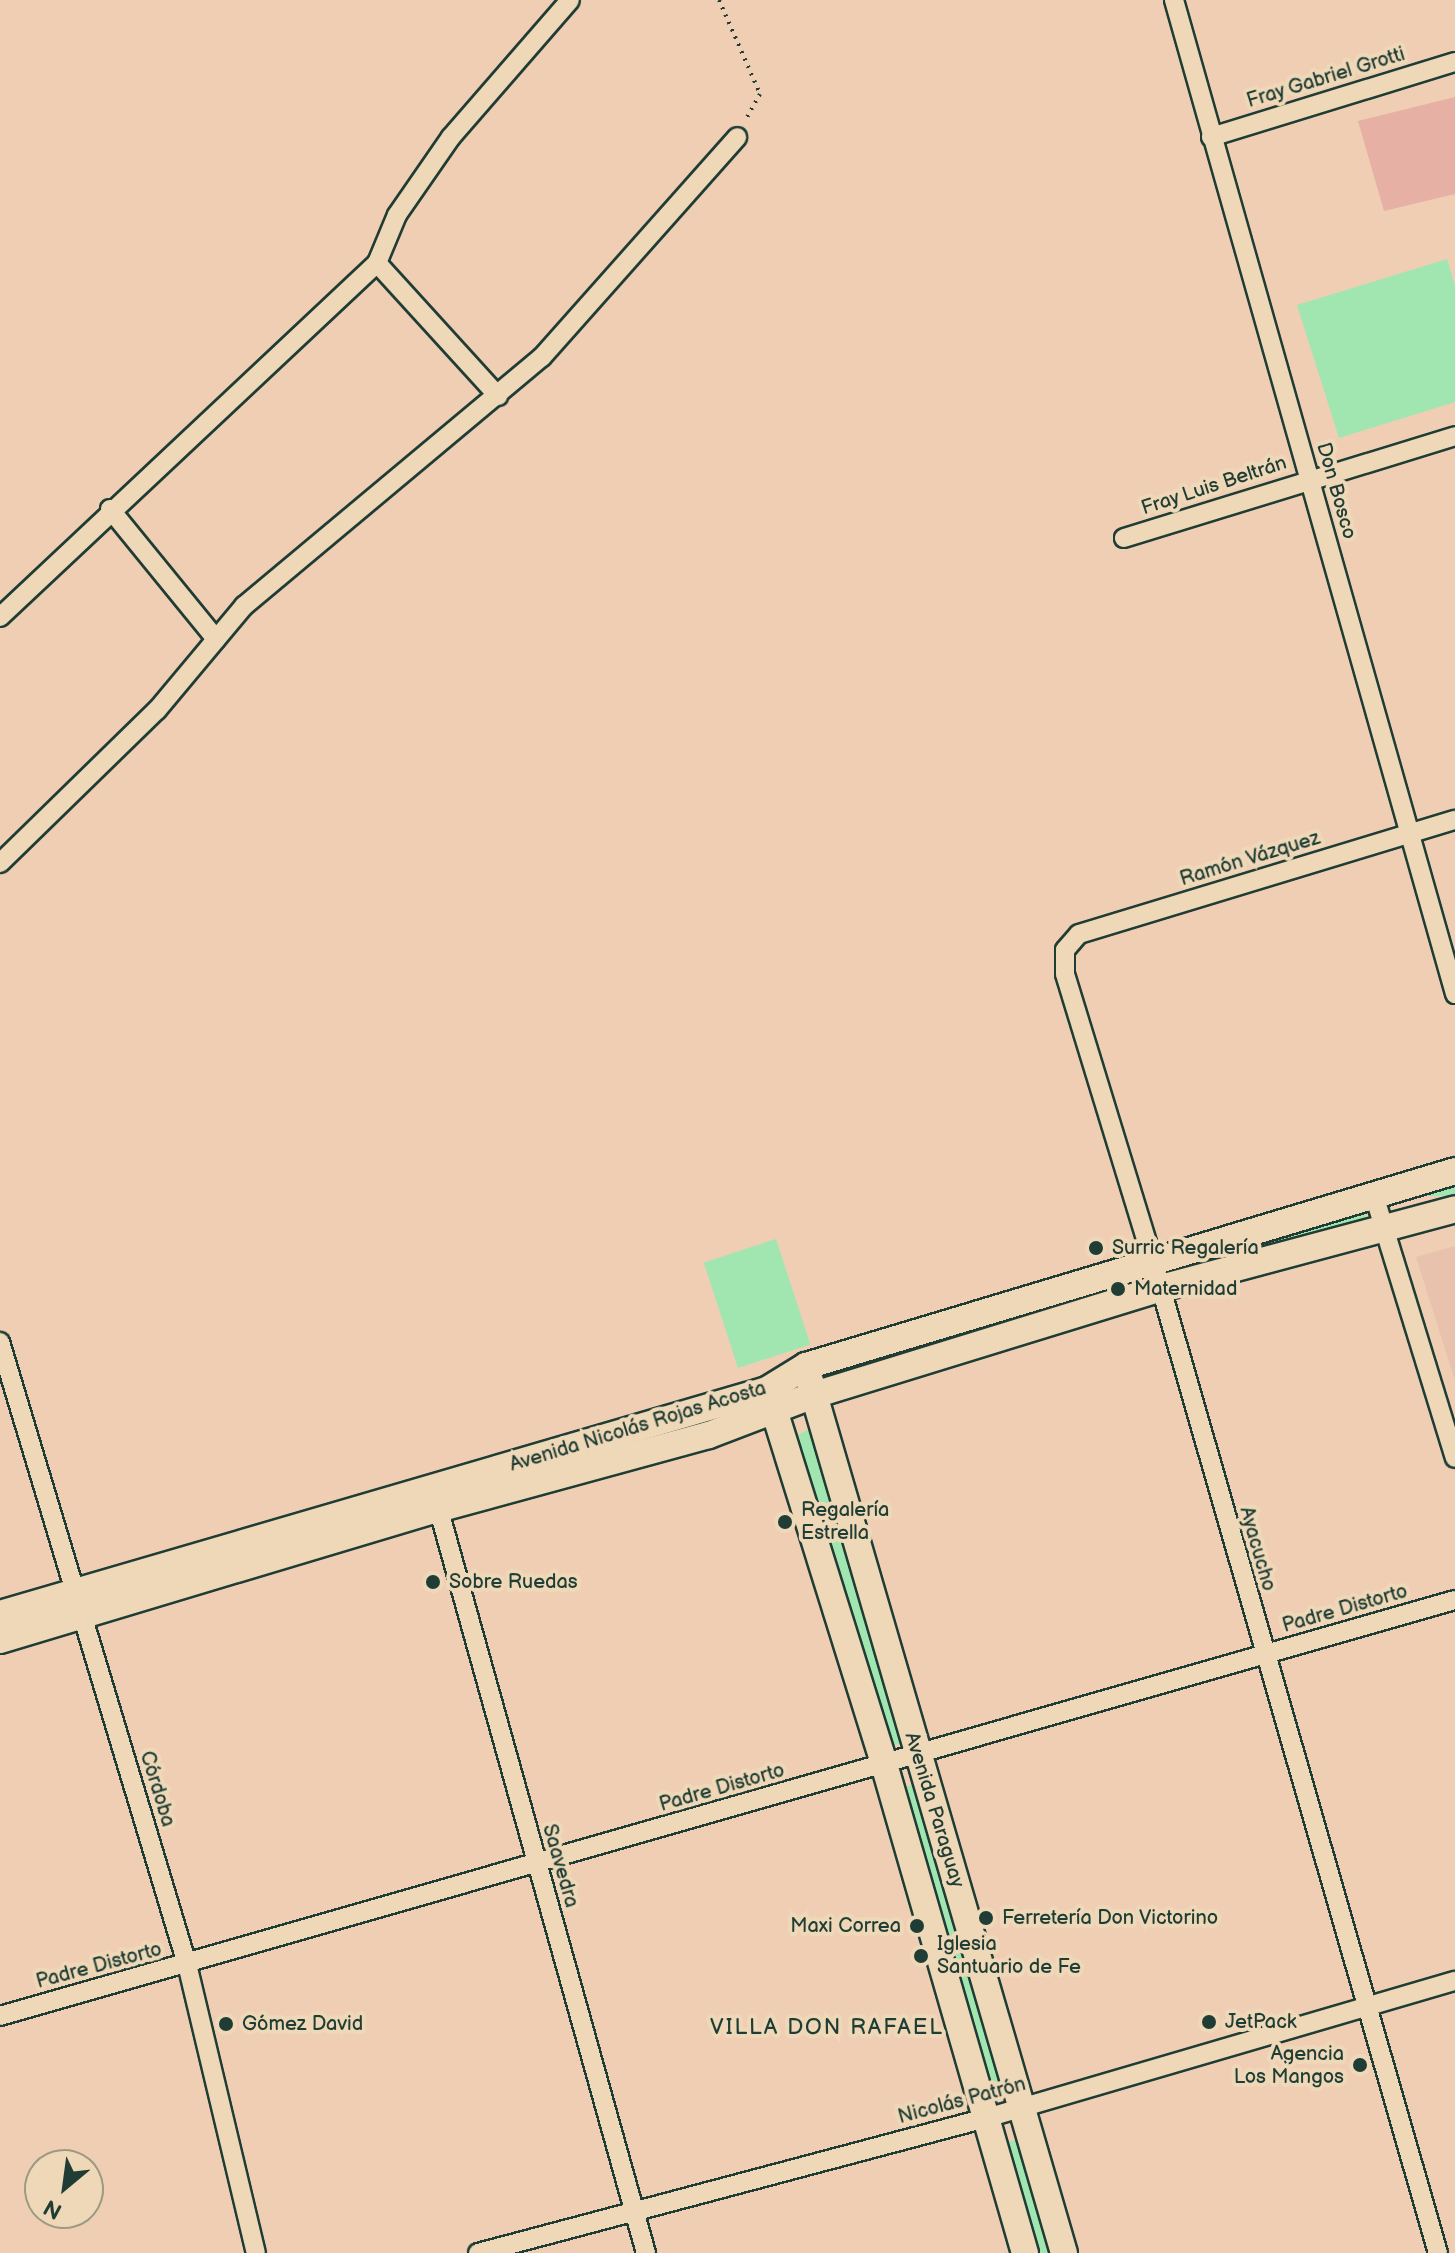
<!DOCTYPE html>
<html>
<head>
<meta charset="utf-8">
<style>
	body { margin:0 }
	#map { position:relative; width:1455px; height:2253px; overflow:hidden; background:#efceb4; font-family:"Balsamiq Sans",sans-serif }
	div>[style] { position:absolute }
	.built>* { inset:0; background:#e9c2ae }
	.green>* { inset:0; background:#a1e6b1; transform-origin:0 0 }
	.building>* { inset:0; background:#e7b0a5 }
	.path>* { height:4px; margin-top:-2px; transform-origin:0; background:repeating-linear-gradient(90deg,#1f3d34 0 2px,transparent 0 8px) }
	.roads { filter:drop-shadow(2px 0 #1f3d34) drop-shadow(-2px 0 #1f3d34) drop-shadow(0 2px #1f3d34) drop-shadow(0 -2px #1f3d34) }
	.street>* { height:18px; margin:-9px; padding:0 9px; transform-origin:9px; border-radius:9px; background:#efd8b8 }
	.secondary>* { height:26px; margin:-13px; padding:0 13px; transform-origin:13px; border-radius:13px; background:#efd8b8 }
	.dots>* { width:22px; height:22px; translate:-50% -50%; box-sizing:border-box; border:4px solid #efd8b8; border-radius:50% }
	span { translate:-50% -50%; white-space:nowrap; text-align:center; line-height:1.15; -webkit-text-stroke:8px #efd8b8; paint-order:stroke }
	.street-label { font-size:20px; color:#1f3d34 }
	.poi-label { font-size:20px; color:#1f3d34 }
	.left { translate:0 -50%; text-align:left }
	.right { translate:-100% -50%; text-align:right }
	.neighbourhood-label { font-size:22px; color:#1f3d34; letter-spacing:2px }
	.north { position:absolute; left:24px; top:2149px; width:80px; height:80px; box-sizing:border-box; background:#efd8b8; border:2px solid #9c9a83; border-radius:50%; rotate:209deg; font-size:22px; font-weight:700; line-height:32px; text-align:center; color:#1f3d34 }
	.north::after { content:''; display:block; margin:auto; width:28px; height:36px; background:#1f3d34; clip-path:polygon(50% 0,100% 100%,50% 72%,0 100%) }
</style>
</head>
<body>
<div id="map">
	<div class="built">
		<div style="clip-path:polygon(1455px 1246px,1455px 1381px,1416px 1257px)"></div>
	</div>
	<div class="green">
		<div style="clip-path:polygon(1447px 259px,1455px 285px,1455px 402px,1339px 438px,1297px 305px)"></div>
		<div style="left:1455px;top:1182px;width:14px;height:64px;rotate:90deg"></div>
		<div style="clip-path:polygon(1364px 1211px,1370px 1227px,1172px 1279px,1168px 1265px)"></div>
		<div style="left:776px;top:1239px;width:111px;height:76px;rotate:72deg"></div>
		<div style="left:1124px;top:1281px;width:14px;height:311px;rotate:78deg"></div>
		<div style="clip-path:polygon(807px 1430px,813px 1431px,903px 1743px,886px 1747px,798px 1435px)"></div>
		<div style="left:919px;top:1783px;width:311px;height:18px;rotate:74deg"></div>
		<div style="left:1019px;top:2139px;width:118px;height:17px;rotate:74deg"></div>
	</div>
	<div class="building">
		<div style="clip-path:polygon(1455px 97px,1455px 194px,1384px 211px,1358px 121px)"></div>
	</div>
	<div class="path">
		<div style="left:719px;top:0;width:103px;rotate:66.4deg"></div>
		<div style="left:760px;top:94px;width:31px;rotate:119deg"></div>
	</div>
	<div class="roads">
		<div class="street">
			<div style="left:1174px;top:0;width:1033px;rotate:74.21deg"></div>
			<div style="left:1211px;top:137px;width:255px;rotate:-17.1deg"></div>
			<div style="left:377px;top:263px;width:180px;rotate:47.7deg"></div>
			<div style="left:110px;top:509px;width:168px;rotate:50.8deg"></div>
			<div style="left:1124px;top:538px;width:346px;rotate:-17.1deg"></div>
			<div style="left:0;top:617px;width:517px;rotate:-43.2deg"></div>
			<div style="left:377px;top:263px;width:52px;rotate:-67.4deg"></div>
			<div style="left:397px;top:215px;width:95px;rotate:-55.3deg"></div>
			<div style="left:451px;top:137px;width:181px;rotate:-49deg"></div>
			<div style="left:0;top:863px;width:219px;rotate:-44.3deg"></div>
			<div style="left:157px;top:710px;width:136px;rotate:-50.1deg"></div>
			<div style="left:244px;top:606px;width:388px;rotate:-39.9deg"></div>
			<div style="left:542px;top:357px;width:294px;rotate:-48.4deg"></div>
			<div style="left:1374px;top:1195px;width:275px;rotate:72.9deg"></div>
			<div style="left:0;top:1342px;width:650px;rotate:73.27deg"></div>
			<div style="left:187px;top:1964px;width:297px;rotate:76.6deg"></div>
			<div style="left:436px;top:1500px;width:782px;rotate:74.42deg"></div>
			<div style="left:0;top:2016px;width:1513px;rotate:-15.96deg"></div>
			<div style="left:478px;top:2253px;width:526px;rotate:-14.88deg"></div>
			<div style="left:986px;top:2118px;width:489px;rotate:-16.3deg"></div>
			<div style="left:1438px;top:2253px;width:1004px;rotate:-106.02deg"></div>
			<div style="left:1161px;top:1288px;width:328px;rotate:-107deg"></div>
			<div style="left:1065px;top:974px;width:24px;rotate:-90deg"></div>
			<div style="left:1065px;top:950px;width:21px;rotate:-49deg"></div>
			<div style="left:1079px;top:934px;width:393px;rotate:-16.9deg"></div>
		</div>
		<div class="secondary">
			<div style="left:810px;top:1381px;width:908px;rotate:73.76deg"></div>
			<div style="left:770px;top:1397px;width:384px;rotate:72.7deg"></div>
			<div style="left:884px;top:1764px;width:509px;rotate:73.92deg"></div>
			<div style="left:0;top:1614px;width:799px;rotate:-16.28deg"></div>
			<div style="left:767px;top:1390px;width:46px;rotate:-31.6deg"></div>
			<div style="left:806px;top:1366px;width:678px;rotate:-16.72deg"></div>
			<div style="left:0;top:1640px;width:457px;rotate:-16.7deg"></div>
			<div style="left:438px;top:1509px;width:281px;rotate:-15.3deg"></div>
			<div style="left:709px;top:1435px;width:112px;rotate:-20.9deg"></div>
			<div style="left:814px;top:1395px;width:363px;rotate:-17.1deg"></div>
			<div style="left:1161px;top:1288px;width:304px;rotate:-15deg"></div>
		</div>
	</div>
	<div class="dots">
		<div style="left:1096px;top:1248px;background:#1f3d34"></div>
		<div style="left:1118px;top:1289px;background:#1f3d34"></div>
		<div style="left:785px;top:1522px;background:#1f3d34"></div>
		<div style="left:433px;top:1582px;background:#1f3d34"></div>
		<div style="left:986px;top:1918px;background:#1f3d34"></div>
		<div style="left:917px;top:1926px;background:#1f3d34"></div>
		<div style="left:921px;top:1956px;background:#1f3d34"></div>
		<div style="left:1209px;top:2022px;background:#1f3d34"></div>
		<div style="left:226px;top:2024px;background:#1f3d34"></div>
		<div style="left:1360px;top:2065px;background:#1f3d34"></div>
	</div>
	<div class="street-label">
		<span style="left:1326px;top:78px;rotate:-17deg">Fray Gabriel Grotti</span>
		<span style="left:1214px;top:486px;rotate:-18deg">Fray Luis Beltrán</span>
		<span style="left:1336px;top:491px;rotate:74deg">Don Bosco</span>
		<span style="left:1250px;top:859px;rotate:-17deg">Ramón Vázquez</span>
		<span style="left:638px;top:1427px;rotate:-17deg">Avenida Nicolás Rojas Acosta</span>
		<span style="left:1257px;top:1549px;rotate:74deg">Ayacucho</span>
		<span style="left:1345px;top:1609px;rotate:-16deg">Padre Distorto</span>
		<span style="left:722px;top:1788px;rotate:-16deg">Padre Distorto</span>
		<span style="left:157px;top:1789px;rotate:73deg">Córdoba</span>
		<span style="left:934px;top:1810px;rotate:73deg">Avenida Paraguay</span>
		<span style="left:560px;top:1866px;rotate:74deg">Saavedra</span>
		<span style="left:99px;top:1966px;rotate:-15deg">Padre Distorto</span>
		<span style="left:962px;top:2101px;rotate:-15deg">Nicolás Patrón</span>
	</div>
	<div class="poi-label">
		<span class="left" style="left:1112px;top:1248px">Surric Regalería</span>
		<span class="left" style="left:1134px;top:1289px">Maternidad</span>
		<span class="left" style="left:801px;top:1522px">Regalería<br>Estrella</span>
		<span class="left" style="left:449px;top:1582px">Sobre Ruedas</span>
		<span class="left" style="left:1002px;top:1918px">Ferretería Don Victorino</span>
		<span class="right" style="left:901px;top:1926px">Maxi Correa</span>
		<span class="left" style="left:937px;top:1956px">Iglesia<br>Santuario de Fe</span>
		<span class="left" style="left:1225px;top:2022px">JetPack</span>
		<span class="left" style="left:242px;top:2024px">Gómez David</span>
		<span class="right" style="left:1344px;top:2066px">Agencia<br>Los Mangos</span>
	</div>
	<div class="neighbourhood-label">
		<span style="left:827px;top:2028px">VILLA DON RAFAEL</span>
	</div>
	<div class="north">N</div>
</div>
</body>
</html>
